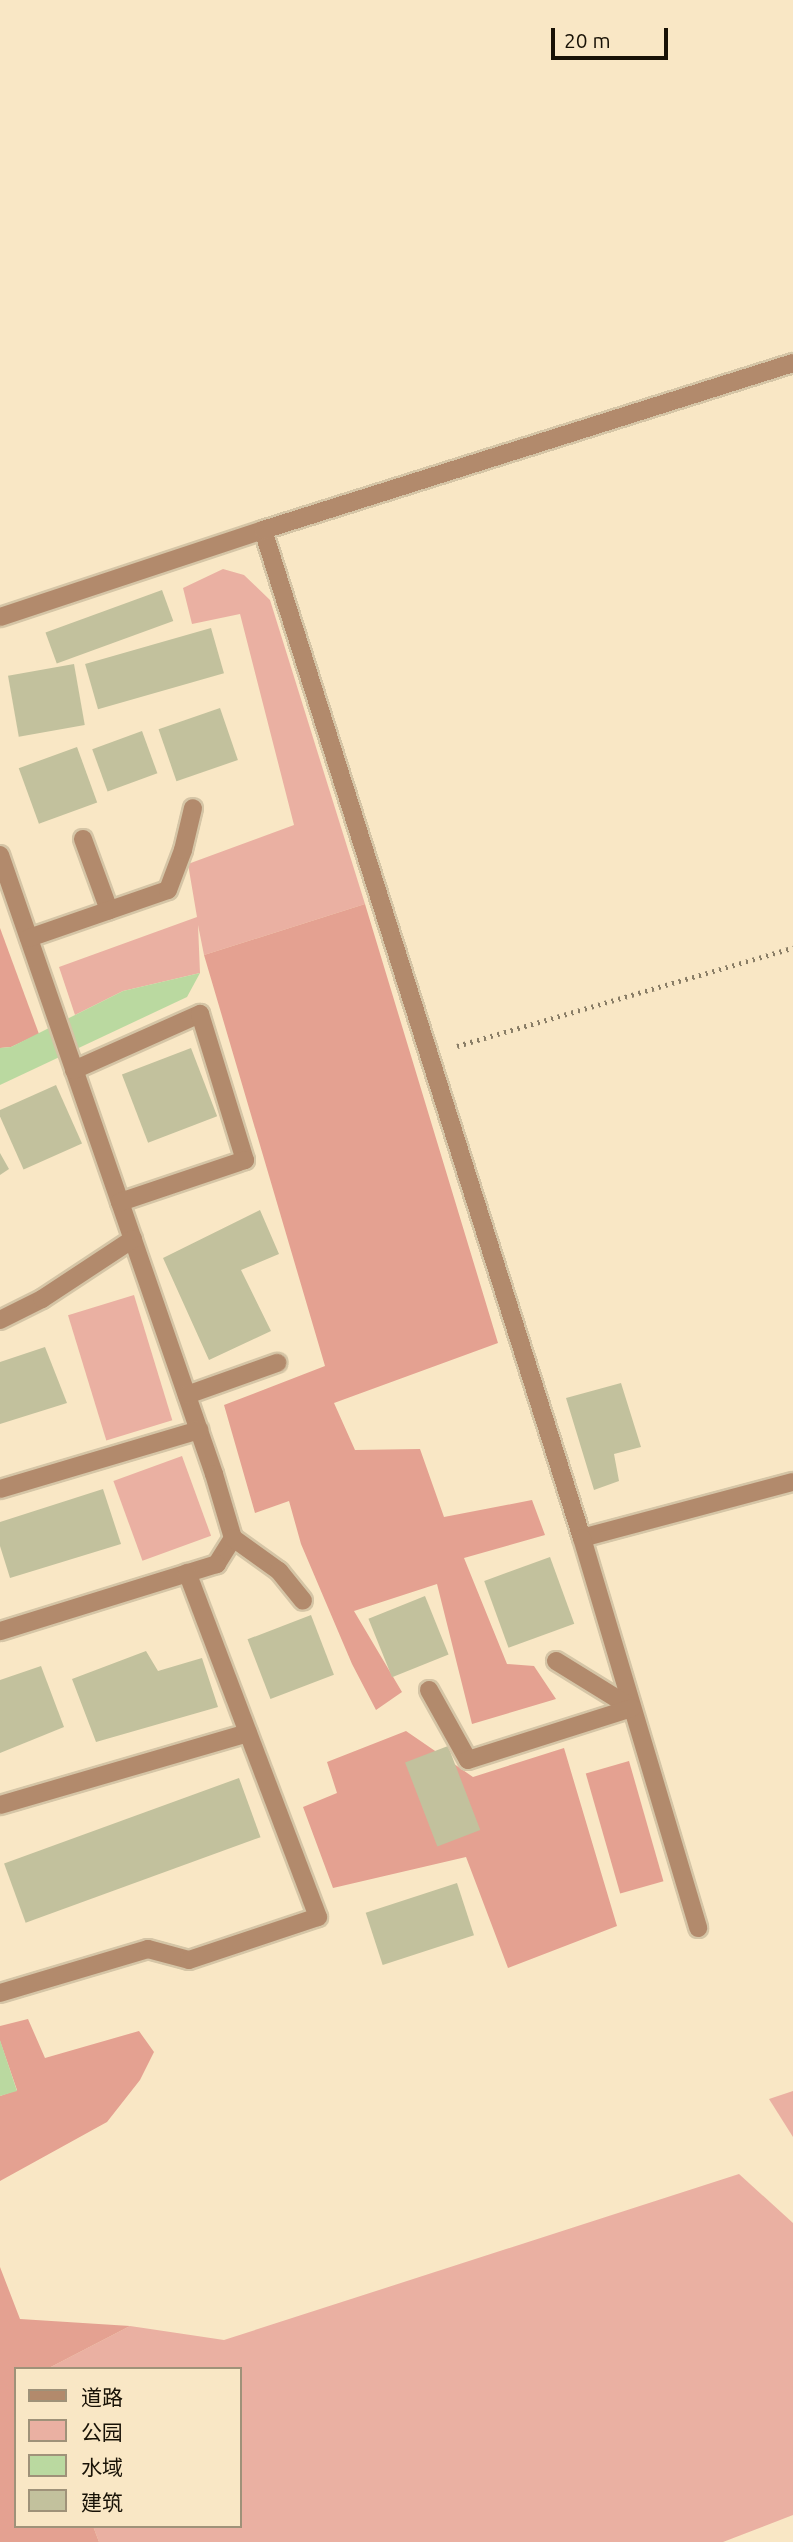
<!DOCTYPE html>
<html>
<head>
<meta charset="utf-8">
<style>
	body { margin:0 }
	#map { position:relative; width:793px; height:2542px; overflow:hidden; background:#f9e7c5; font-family:Ubuntu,"Noto Sans SC",sans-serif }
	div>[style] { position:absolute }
	.green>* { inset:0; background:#eab0a2; transform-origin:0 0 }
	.forest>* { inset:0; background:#e4a191; transform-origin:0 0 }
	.water>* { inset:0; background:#bad9a0 }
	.building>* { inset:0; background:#c2c19d; transform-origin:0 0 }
	.path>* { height:4.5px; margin-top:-2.25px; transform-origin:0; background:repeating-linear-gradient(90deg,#897d66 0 2px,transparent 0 7px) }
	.roads { filter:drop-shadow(2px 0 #d5c5a6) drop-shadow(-2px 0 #d5c5a6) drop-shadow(0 2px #d5c5a6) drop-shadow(0 -2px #d5c5a6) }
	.minor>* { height:18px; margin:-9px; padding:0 9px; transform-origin:9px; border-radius:9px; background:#b28a6c }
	span { translate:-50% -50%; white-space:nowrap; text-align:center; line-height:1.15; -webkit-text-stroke:5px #f9e7c5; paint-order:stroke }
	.legend { position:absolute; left:14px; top:2367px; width:228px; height:161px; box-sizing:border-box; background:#f9e7c5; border:2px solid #9f9279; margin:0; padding:9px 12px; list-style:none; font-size:21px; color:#181206 }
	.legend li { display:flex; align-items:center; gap:14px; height:35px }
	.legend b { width:35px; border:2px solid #9f9279 }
	.scale { position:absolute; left:551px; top:28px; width:117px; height:32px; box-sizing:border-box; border:4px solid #181206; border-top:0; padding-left:9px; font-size:21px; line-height:24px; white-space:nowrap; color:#181206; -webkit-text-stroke:5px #f9e7c5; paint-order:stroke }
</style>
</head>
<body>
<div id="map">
	<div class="green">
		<div style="clip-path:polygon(223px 569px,244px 575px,270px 600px,365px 904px,204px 955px,198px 925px,200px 973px,123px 991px,75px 1015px,59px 967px,197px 917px,188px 864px,294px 825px,240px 614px,192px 624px,183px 588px)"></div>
		<div style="left:134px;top:1295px;width:131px;height:69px;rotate:73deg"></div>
		<div style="left:182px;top:1456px;width:85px;height:73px;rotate:70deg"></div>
		<div style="clip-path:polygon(793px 2091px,793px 2137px,769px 2099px)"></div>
		<div style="clip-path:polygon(739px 2174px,793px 2223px,793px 2515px,723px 2542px,99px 2542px,93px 2526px,240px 2526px,240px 2369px,47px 2369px,130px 2326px,224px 2340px)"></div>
	</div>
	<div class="forest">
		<div style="clip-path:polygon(365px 904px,498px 1343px,334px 1403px,355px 1450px,420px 1449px,444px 1517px,532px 1500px,545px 1535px,464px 1558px,507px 1664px,534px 1666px,556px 1699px,472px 1724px,437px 1584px,354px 1611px,402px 1692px,376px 1710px,352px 1664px,301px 1544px,289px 1501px,255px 1513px,224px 1405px,325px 1366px,204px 955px)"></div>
		<div style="clip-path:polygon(0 928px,39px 1034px,11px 1047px,0 1048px)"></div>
		<div style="clip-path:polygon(406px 1731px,473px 1777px,564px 1748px,617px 1926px,508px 1968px,466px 1857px,333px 1888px,303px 1807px,337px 1793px,327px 1762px)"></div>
		<div style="left:629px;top:1761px;width:125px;height:45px;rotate:74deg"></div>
		<div style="clip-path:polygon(28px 2019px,45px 2058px,139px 2031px,154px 2052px,140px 2080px,107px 2122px,0 2181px,0 2096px,17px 2090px,0 2041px,0 2026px)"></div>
		<div style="clip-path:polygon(0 2267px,20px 2319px,130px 2326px,47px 2369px,16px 2369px,16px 2526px,93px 2526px,99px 2542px,0 2542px)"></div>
	</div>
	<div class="water">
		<div style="clip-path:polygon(200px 973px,187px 997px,0 1085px,0 1048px,11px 1047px,123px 991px)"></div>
		<div style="clip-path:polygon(0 2040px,17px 2091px,0 2096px)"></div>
	</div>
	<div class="building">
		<div style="left:162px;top:590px;width:33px;height:124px;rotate:70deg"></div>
		<div style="left:211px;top:628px;width:47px;height:131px;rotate:74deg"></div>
		<div style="left:74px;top:664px;width:62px;height:67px;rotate:80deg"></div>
		<div style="left:220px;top:708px;width:55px;height:65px;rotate:71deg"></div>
		<div style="left:142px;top:731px;width:45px;height:53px;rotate:70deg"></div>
		<div style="left:77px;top:747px;width:59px;height:62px;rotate:70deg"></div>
		<div style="left:191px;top:1048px;width:73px;height:74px;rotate:69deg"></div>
		<div style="left:56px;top:1085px;width:64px;height:64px;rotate:66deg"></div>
		<div style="clip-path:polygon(0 1153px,9px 1169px,0 1175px)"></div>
		<div style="clip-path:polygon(260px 1210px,279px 1254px,241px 1270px,271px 1331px,209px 1360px,163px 1258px)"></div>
		<div style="clip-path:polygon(45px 1347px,67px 1403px,0 1424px,0 1362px)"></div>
		<div style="clip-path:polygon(621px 1383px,641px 1447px,614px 1454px,619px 1481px,594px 1490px,566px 1398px)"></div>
		<div style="clip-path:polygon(103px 1489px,121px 1544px,10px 1578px,0 1546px,0 1522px)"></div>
		<div style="left:550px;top:1557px;width:71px;height:70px;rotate:70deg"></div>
		<div style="left:425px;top:1596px;width:63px;height:61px;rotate:68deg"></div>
		<div style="left:311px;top:1615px;width:64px;height:68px;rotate:69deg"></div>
		<div style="clip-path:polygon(146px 1651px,158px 1671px,202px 1658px,218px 1707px,96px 1742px,72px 1679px)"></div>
		<div style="clip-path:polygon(41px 1666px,64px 1727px,0 1753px,0 1680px)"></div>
		<div style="left:448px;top:1746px;width:90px;height:46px;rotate:69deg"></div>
		<div style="left:239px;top:1778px;width:63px;height:250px;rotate:70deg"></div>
		<div style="left:457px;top:1883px;width:55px;height:96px;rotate:72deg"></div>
	</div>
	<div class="path">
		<div style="left:457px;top:1046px;width:350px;rotate:-16.3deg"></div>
	</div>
	<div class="roads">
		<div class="minor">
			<div style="left:263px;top:530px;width:1057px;rotate:72.44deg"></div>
			<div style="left:582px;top:1538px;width:218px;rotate:-14.9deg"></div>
			<div style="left:0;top:617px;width:277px;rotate:-18.3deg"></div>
			<div style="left:263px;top:530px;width:556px;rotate:-17.49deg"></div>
			<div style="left:83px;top:839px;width:76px;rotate:69.9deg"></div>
			<div style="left:0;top:855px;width:655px;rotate:70.93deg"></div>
			<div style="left:214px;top:1474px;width:67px;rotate:73.5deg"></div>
			<div style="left:233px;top:1538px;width:31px;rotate:122deg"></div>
			<div style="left:217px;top:1564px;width:227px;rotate:162.8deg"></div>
			<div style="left:29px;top:938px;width:147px;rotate:-19.1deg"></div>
			<div style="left:168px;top:890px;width:43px;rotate:-69.4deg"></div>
			<div style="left:183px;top:850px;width:43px;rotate:-76.6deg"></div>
			<div style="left:74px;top:1070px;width:138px;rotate:-24deg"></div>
			<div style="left:200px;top:1014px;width:153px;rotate:72.9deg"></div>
			<div style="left:245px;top:1160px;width:132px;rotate:161.4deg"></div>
			<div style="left:0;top:1320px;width:47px;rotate:-26.6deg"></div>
			<div style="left:42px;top:1299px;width:109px;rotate:-33.4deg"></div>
			<div style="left:187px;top:1395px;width:96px;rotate:-19.6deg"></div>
			<div style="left:0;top:1489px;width:208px;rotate:-16.5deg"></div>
			<div style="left:233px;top:1538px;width:57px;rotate:35.7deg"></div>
			<div style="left:279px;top:1571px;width:38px;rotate:51deg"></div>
			<div style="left:582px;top:1538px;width:407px;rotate:73.4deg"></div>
			<div style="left:556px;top:1661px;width:89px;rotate:31.7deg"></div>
			<div style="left:429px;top:1690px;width:80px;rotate:60.9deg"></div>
			<div style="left:468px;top:1760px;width:172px;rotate:-17.6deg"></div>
			<div style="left:0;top:1805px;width:258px;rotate:-16.2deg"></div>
			<div style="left:0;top:1993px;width:154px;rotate:-16.6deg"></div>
			<div style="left:148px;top:1949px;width:42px;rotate:15deg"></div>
			<div style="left:189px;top:1960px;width:136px;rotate:-18.4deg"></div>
			<div style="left:318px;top:1917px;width:368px;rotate:-110.8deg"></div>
		</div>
	</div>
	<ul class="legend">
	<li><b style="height:9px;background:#b28a6c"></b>道路</li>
	<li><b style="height:19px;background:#eab0a2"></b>公园</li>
	<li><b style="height:19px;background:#bad9a0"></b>水域</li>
	<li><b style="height:19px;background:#c2c19d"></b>建筑</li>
	</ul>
	<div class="scale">20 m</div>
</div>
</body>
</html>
